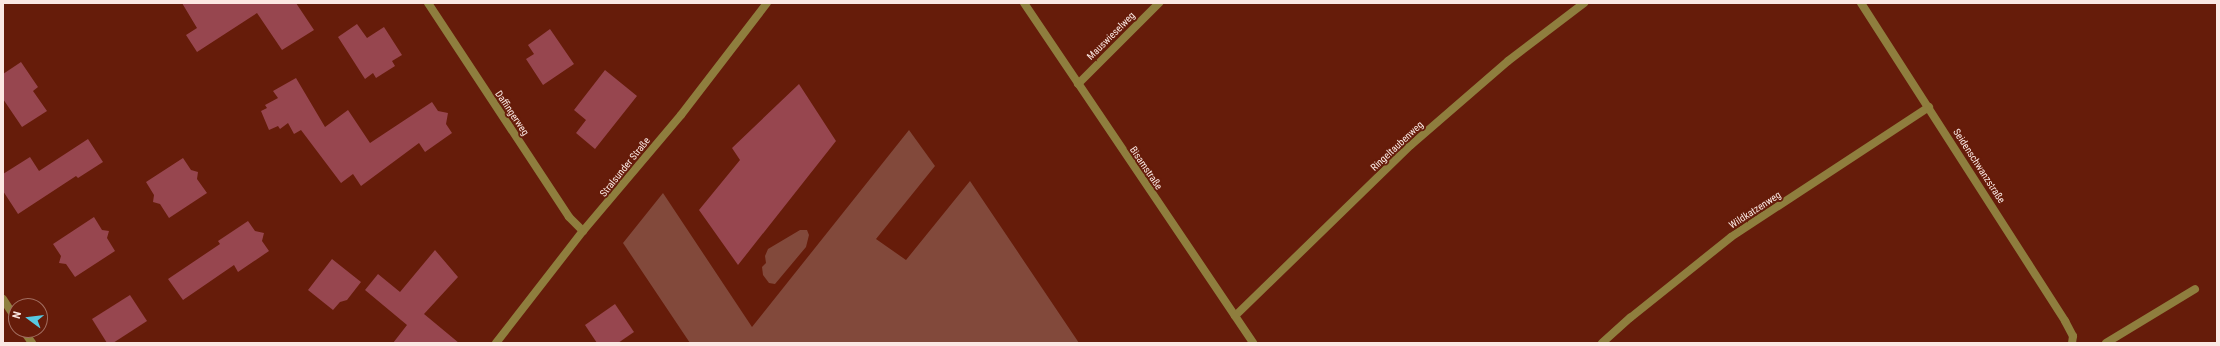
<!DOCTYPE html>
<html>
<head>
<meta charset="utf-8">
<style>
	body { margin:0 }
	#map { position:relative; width:2220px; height:346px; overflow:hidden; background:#661c0a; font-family:"Roboto Condensed",sans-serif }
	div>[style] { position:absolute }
	.green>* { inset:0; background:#82493b }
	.building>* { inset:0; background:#97464f }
	.lane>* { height:8px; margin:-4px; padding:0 4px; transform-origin:4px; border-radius:4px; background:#8f7e3e }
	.street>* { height:8px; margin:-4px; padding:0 4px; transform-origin:4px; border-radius:4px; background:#8f7e3e }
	span { translate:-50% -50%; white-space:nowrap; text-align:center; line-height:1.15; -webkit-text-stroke:4px #661c0a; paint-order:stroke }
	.street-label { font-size:10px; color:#fbe8e3 }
	.frame { position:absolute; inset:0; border:4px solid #fbe8e3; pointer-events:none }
	.north { position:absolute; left:8px; top:298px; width:40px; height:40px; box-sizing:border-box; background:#661c0a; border:1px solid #a26e61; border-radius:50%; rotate:285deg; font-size:11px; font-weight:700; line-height:16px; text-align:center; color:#fbe8e3 }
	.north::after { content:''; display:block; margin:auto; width:14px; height:18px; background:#57c9e2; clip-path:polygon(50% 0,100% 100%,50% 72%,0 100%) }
</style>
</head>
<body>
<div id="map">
	<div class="green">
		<div style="clip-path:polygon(909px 130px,935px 166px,876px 239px,906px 260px,970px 181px,1079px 343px,690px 343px,623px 243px,663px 193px,752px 327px)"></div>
		<div style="clip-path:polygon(800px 230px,807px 230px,809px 235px,806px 247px,775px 284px,769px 283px,763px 275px,762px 267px,766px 263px,765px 256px,768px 249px)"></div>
	</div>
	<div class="building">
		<div style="clip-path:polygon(182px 3px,296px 3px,314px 30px,282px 50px,257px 13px,197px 52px,186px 35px,197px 28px)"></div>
		<div style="clip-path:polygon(357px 24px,367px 38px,384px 27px,402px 55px,392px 61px,395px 66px,376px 78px,373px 73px,365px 79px,338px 37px)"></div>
		<div style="clip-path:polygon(550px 29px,574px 64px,543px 85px,526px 59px,534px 54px,528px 45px)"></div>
		<div style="clip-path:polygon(21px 62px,38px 87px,33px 91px,47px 111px,22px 127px,3px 99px,3px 74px)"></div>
		<div style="clip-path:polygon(605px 70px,637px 96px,595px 149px,576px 133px,586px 120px,574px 110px)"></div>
		<div style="clip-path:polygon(296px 78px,325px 127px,348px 110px,370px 143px,432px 102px,438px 111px,448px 113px,446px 124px,452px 133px,425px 152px,419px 143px,361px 186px,353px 174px,341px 183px,301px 130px,294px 134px,288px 123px,280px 129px,278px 126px,269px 130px,261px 111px,267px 108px,265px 105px,278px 98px,273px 91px)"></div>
		<div style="clip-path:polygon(799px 84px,836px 141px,738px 265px,699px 210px,740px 160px,732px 148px)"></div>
		<div style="clip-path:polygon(88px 139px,103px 162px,78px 178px,76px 176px,18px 214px,3px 191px,3px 174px,30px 157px,39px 171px)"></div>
		<div style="clip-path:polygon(183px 158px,191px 170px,198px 172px,197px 179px,207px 193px,169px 218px,160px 204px,153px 202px,154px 195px,146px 182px)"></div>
		<div style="clip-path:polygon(94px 217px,102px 230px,109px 231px,107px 238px,115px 251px,75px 277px,66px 264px,59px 263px,61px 256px,53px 244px)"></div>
		<div style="clip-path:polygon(248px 221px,255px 231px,264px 233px,262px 241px,269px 251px,238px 272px,234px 265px,183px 300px,168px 279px,220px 244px,218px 241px)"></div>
		<div style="clip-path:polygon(435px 250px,458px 277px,424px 314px,459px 343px,393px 343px,407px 325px,365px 290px,378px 274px,400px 292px)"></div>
		<div style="clip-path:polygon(332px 259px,361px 282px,347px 300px,340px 302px,333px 310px,308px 290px)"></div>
		<div style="clip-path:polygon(130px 295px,147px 321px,113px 343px,107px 343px,92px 319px)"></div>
		<div style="clip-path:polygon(615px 304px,634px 332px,618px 343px,597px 343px,585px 325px)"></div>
	</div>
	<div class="lane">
		<div style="left:1078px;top:84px;width:115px;rotate:-45deg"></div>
		<div style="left:1235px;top:316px;width:245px;rotate:-44.2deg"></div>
		<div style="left:1411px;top:145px;width:128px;rotate:-40.9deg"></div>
		<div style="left:1508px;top:61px;width:96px;rotate:-37.3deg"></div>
		<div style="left:1602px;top:343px;width:38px;rotate:-42deg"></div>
		<div style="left:1630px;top:318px;width:129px;rotate:-38.7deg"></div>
		<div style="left:1731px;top:237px;width:237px;rotate:-33.3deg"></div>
		<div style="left:2106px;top:343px;width:104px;rotate:-31.2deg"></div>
	</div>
	<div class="street">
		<div style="left:428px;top:3px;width:256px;rotate:56.6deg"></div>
		<div style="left:569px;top:217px;width:20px;rotate:45deg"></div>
		<div style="left:1024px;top:3px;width:410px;rotate:56deg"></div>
		<div style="left:1861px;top:3px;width:378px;rotate:57.3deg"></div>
		<div style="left:2065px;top:321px;width:17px;rotate:62deg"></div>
		<div style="left:2073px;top:336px;width:7px;rotate:98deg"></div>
		<div style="left:3px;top:299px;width:24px;rotate:57deg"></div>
		<div style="left:23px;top:330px;width:16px;rotate:55deg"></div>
		<div style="left:496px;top:343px;width:142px;rotate:-52.2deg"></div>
		<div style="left:583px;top:231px;width:152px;rotate:-49.8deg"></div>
		<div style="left:681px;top:115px;width:141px;rotate:-52.5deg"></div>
	</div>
	<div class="street-label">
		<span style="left:1111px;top:36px;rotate:-45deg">Mauswieselweg</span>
		<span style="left:512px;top:113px;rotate:56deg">Daffingerweg</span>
		<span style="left:1397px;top:146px;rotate:-43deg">Ringeltaubenweg</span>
		<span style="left:1979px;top:166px;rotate:57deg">Seidenschwanzstraße</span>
		<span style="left:625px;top:167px;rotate:-51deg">Stralsunder Straße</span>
		<span style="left:1146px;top:168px;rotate:56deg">Bisamstraße</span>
		<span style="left:1755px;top:210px;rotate:-33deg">Wildkatzenweg</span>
	</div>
	<div class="frame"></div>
	<div class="north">N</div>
</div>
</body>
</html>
